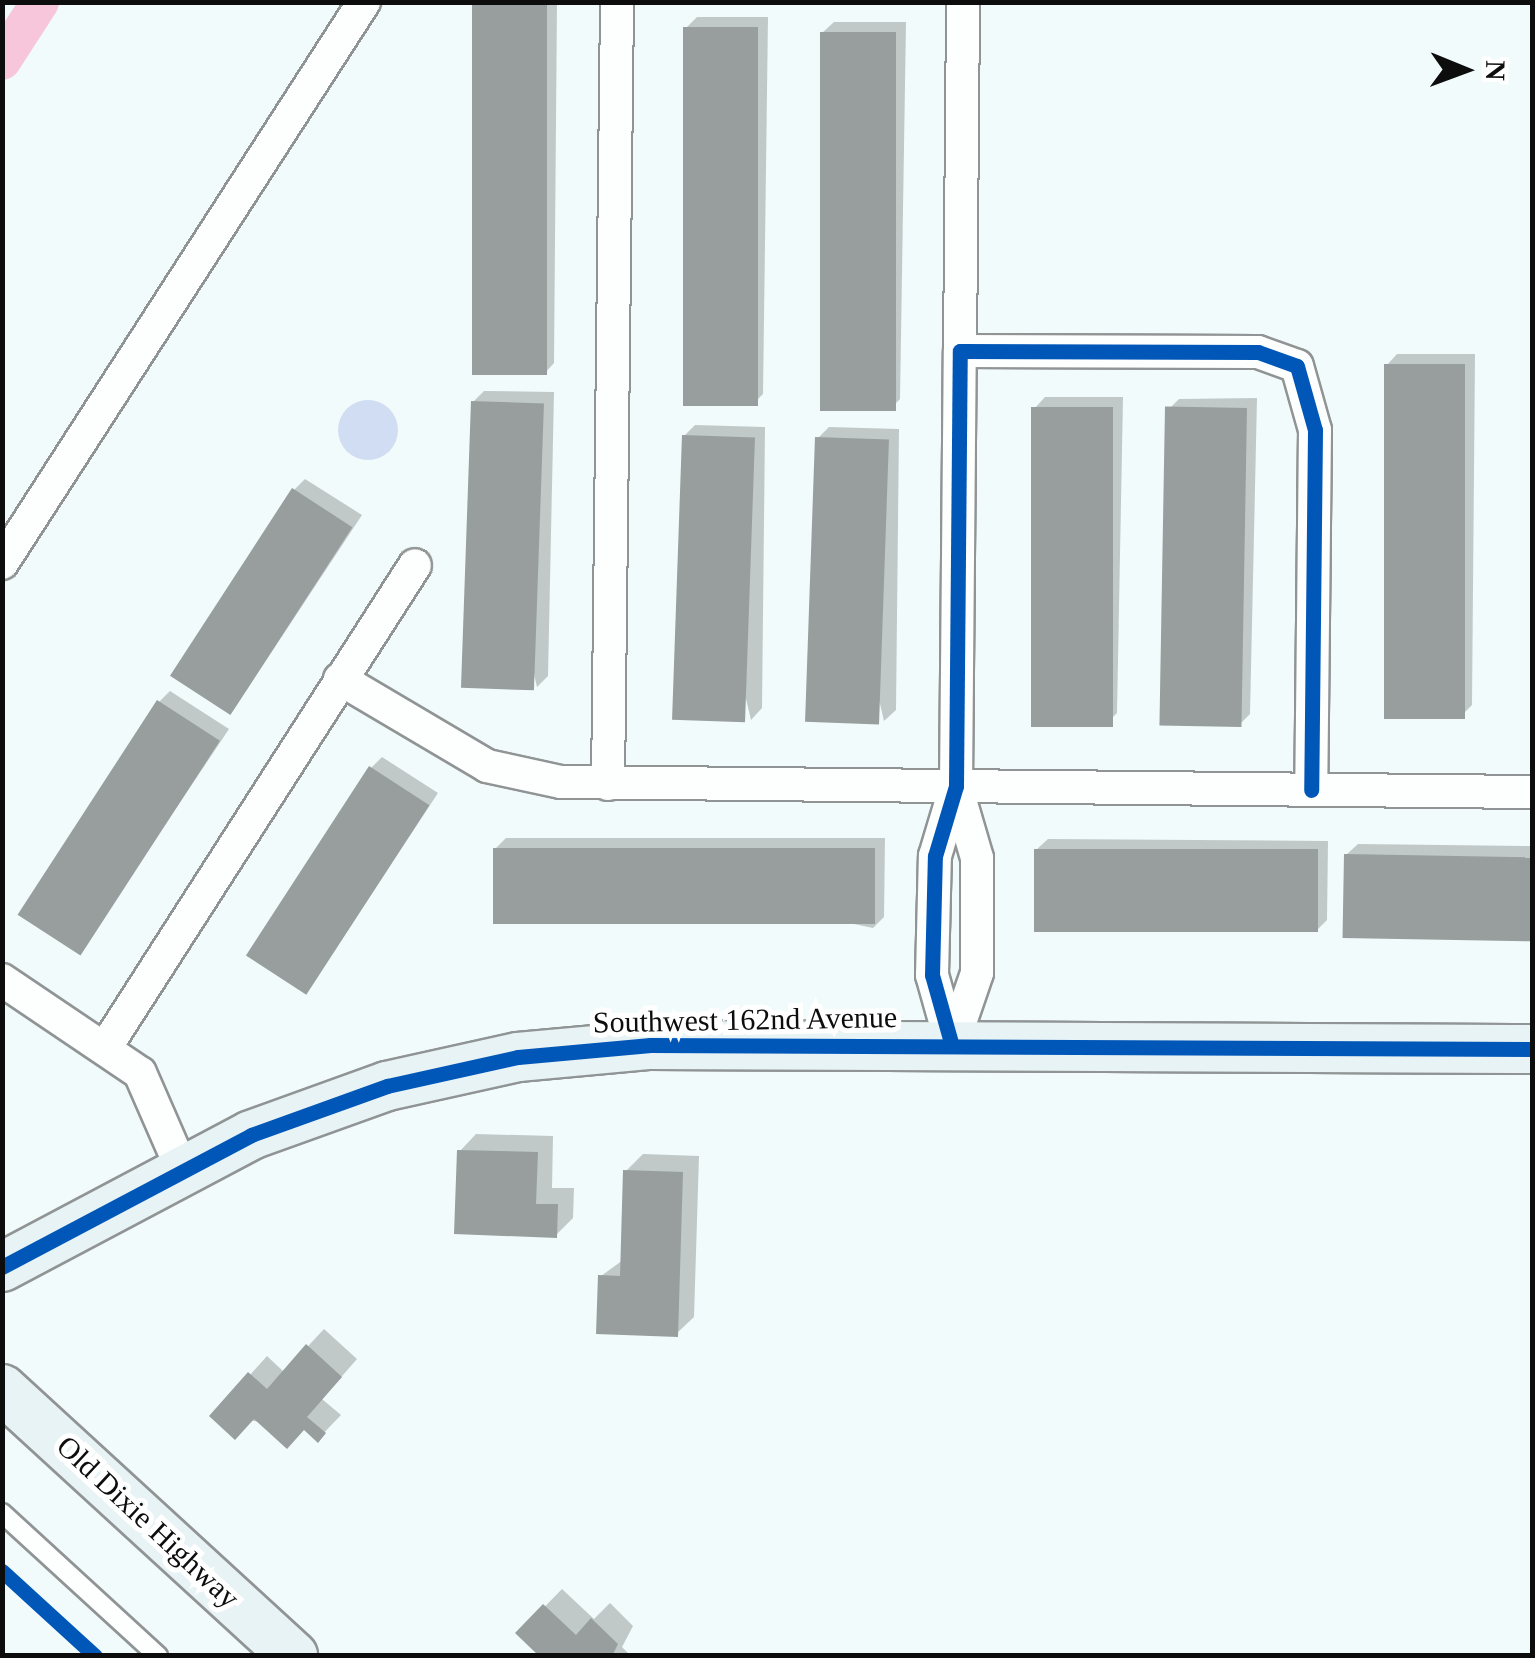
<!DOCTYPE html>
<html>
<head>
<meta charset="utf-8">
<style>
	body { margin:0 }
	#map { position:relative; width:1535px; height:1658px; overflow:hidden; background:#f1fbfb; font-family:"Times New Roman",serif }
	div>[style] { position:absolute }
	.green>* { inset:0; background:#d0ddf3 }
	.round { border-radius:50% }
	.shadow>* { inset:0; background:#0003 }
	.canal>* { height:38px; margin:-19px; padding:0 19px; transform-origin:19px; border-radius:19px; background:#f7c6db }
	.building>* { inset:0; background:#979e9d; transform-origin:0 0 }
	.roads { filter:drop-shadow(2px 0 #909494) drop-shadow(-2px 0 #909494) drop-shadow(0 2px #909494) drop-shadow(0 -2px #909494) }
	.lane>* { height:18px; margin:-9px; padding:0 9px; transform-origin:9px; border-radius:9px; background:#fdfefe }
	.street>* { height:32px; margin:-16px; padding:0 16px; transform-origin:16px; border-radius:16px; background:#fdfefe }
	.secondary>* { height:48px; margin:-24px; padding:0 24px; transform-origin:24px; border-radius:24px; background:#e8f3f5 }
	.cycleway>* { height:15px; margin:-7.5px; padding:0 7.5px; transform-origin:7.5px; border-radius:7.5px; background:#0057b8 }
	span { translate:-50% -50%; white-space:nowrap; text-align:center; line-height:1.15; -webkit-text-stroke:10px #fff; paint-order:stroke }
	.street-label { font-size:30px; color:#0d0d0d }
	.frame { position:absolute; inset:0; border:5px solid #0d0d0d; pointer-events:none }
	.north { position:absolute; left:1415px; top:20px; width:100px; height:100px; -webkit-text-stroke:8px #fff; paint-order:stroke; rotate:91deg; font-size:28px; font-weight:700; line-height:40px; text-align:center; color:#0d0d0d }
	.north::after { content:''; display:block; margin:auto; width:35px; height:45px; background:#0d0d0d; clip-path:polygon(50% 0,100% 100%,50% 72%,0 100%) }
</style>
</head>
<body>
<div id="map">
	<div class="green">
		<div class="round" style="left:338px;top:400px;width:60px;height:60px"></div>
	</div>
	<div class="shadow">
		<div style="clip-path:polygon(475px 2px,557px 2px,554px 363px,543px 375px)"></div>
		<div style="clip-path:polygon(697px 17px,768px 17px,763px 394px,752px 405px,686px 28px)"></div>
		<div style="clip-path:polygon(834px 22px,906px 22px,900px 399px,889px 410px,822px 33px)"></div>
		<div style="clip-path:polygon(1397px 354px,1475px 354px,1472px 705px,1461px 716px,1386px 366px)"></div>
		<div style="clip-path:polygon(484px 391px,554px 392px,548px 676px,537px 687px,473px 402px)"></div>
		<div style="clip-path:polygon(1045px 397px,1123px 397px,1117px 713px,1106px 724px,1034px 409px)"></div>
		<div style="clip-path:polygon(1257px 398px,1250px 714px,1239px 725px,1168px 410px,1179px 399px)"></div>
		<div style="clip-path:polygon(695px 425px,765px 427px,762px 708px,751px 720px,684px 436px)"></div>
		<div style="clip-path:polygon(829px 427px,899px 429px,896px 710px,884px 721px,818px 438px)"></div>
		<div style="clip-path:polygon(305px 479px,362px 515px,232px 712px,294px 490px)"></div>
		<div style="clip-path:polygon(170px 691px,229px 729px,81px 951px,159px 702px)"></div>
		<div style="clip-path:polygon(382px 757px,438px 793px,308px 991px,371px 768px)"></div>
		<div style="clip-path:polygon(506px 838px,885px 838px,884px 917px,873px 928px,495px 849px)"></div>
		<div style="clip-path:polygon(1048px 839px,1328px 841px,1327px 920px,1316px 931px,1036px 850px)"></div>
		<div style="clip-path:polygon(1358px 844px,1532px 846px,1532px 936px,1344px 935px,1346px 855px)"></div>
		<div style="clip-path:polygon(476px 1134px,553px 1136px,552px 1188px,574px 1188px,573px 1218px,556px 1235px,460px 1151px)"></div>
		<div style="clip-path:polygon(643px 1154px,699px 1156px,694px 1317px,676px 1334px,601px 1276px,623px 1260px,626px 1171px)"></div>
		<div style="clip-path:polygon(324px 1329px,357px 1359px,322px 1399px,341px 1415px,318px 1439px,305px 1427px,213px 1416px,267px 1356px,284px 1372px)"></div>
		<div style="clip-path:polygon(562px 1589px,594px 1619px,610px 1603px,633px 1626px,622px 1647px,631px 1656px,542px 1656px,519px 1633px)"></div>
	</div>
	<div class="canal">
		<div style="left:2px;top:61px;width:70px;rotate:-57.2deg"></div>
	</div>
	<div class="building">
		<div style="left:472px;top:2px;width:75px;height:373px"></div>
		<div style="left:683px;top:27px;width:75px;height:379px"></div>
		<div style="left:820px;top:32px;width:76px;height:379px"></div>
		<div style="left:1465px;top:364px;width:355px;height:81px;rotate:90deg"></div>
		<div style="left:471px;top:401px;width:73px;height:287px;rotate:2deg"></div>
		<div style="left:1031px;top:407px;width:82px;height:320px"></div>
		<div style="left:1247px;top:408px;width:319px;height:82px;rotate:91deg"></div>
		<div style="left:682px;top:435px;width:73px;height:285px;rotate:2deg"></div>
		<div style="left:815px;top:437px;width:74px;height:285px;rotate:2deg"></div>
		<div style="left:292px;top:488px;width:72px;height:224px;rotate:33deg"></div>
		<div style="left:157px;top:700px;width:75px;height:256px;rotate:33deg"></div>
		<div style="left:369px;top:766px;width:72px;height:226px;rotate:33deg"></div>
		<div style="left:493px;top:848px;width:382px;height:76px"></div>
		<div style="left:1034px;top:849px;width:284px;height:83px"></div>
		<div style="left:1344px;top:854px;width:188px;height:84px;rotate:1deg"></div>
		<div style="clip-path:polygon(457px 1150px,538px 1152px,536px 1204px,558px 1204px,557px 1238px,454px 1234px)"></div>
		<div style="clip-path:polygon(623px 1170px,683px 1172px,678px 1337px,596px 1334px,598px 1275px,620px 1276px)"></div>
		<div style="clip-path:polygon(306px 1344px,342px 1377px,307px 1417px,326px 1433px,318px 1443px,304px 1430px,287px 1449px,254px 1419px,235px 1440px,209px 1416px,248px 1372px,267px 1389px)"></div>
		<div style="clip-path:polygon(543px 1604px,576px 1635px,591px 1618px,618px 1644px,612px 1656px,539px 1656px,515px 1633px)"></div>
	</div>
	<div class="roads">
		<div class="lane">
			<div style="left:2px;top:1513px;width:212px;rotate:42.5deg"></div>
		</div>
		<div class="street">
			<div style="left:960px;top:351px;width:349px;rotate:-89.5deg"></div>
			<div style="left:2px;top:563px;width:668px;rotate:-57.17deg"></div>
			<div style="left:340px;top:679px;width:171px;rotate:30.6deg"></div>
			<div style="left:487px;top:766px;width:76px;rotate:12.2deg"></div>
			<div style="left:561px;top:782px;width:971px;rotate:0.59deg"></div>
			<div style="left:608px;top:784px;width:782px;rotate:-89.34deg"></div>
			<div style="left:2px;top:980px;width:166px;rotate:34deg"></div>
			<div style="left:140px;top:1073px;width:103px;rotate:66.4deg"></div>
			<div style="left:107px;top:1045px;width:570px;rotate:-57.31deg"></div>
			<div style="left:952px;top:1046px;width:74px;rotate:-105.7deg"></div>
			<div style="left:932px;top:975px;width:119px;rotate:-88.6deg"></div>
			<div style="left:935px;top:856px;width:73px;rotate:-73.3deg"></div>
			<div style="left:956px;top:786px;width:435px;rotate:-89.5deg"></div>
			<div style="left:960px;top:351px;width:298px;rotate:0.2deg"></div>
			<div style="left:1258px;top:352px;width:41px;rotate:19.7deg"></div>
			<div style="left:1297px;top:366px;width:66px;rotate:74.3deg"></div>
			<div style="left:1315px;top:430px;width:360px;rotate:90.6deg"></div>
			<div style="left:952px;top:1046px;width:77px;rotate:-71.1deg"></div>
			<div style="left:977px;top:973px;width:115px;rotate:-90deg"></div>
			<div style="left:977px;top:858px;width:75px;rotate:-106.3deg"></div>
		</div>
		<div class="secondary">
			<div style="left:2px;top:1267px;width:282px;rotate:-27.9deg"></div>
			<div style="left:251px;top:1135px;width:145px;rotate:-19.8deg"></div>
			<div style="left:387px;top:1086px;width:134px;rotate:-12.5deg"></div>
			<div style="left:518px;top:1057px;width:133px;rotate:-5.2deg"></div>
			<div style="left:650px;top:1045px;width:882px;rotate:0.26deg"></div>
			<div style="left:2px;top:1389px;width:395px;rotate:42.5deg"></div>
		</div>
	</div>
	<div class="cycleway">
		<div style="left:952px;top:1046px;width:74px;rotate:-105.7deg"></div>
		<div style="left:932px;top:975px;width:119px;rotate:-88.6deg"></div>
		<div style="left:935px;top:856px;width:73px;rotate:-73.3deg"></div>
		<div style="left:956px;top:786px;width:435px;rotate:-89.5deg"></div>
		<div style="left:960px;top:351px;width:298px;rotate:0.2deg"></div>
		<div style="left:1258px;top:352px;width:41px;rotate:19.7deg"></div>
		<div style="left:1297px;top:366px;width:66px;rotate:74.3deg"></div>
		<div style="left:1315px;top:430px;width:360px;rotate:90.6deg"></div>
		<div style="left:2px;top:1267px;width:282px;rotate:-27.9deg"></div>
		<div style="left:251px;top:1135px;width:145px;rotate:-19.8deg"></div>
		<div style="left:387px;top:1086px;width:134px;rotate:-12.5deg"></div>
		<div style="left:518px;top:1057px;width:133px;rotate:-5.2deg"></div>
		<div style="left:650px;top:1045px;width:882px;rotate:0.26deg"></div>
		<div style="left:2px;top:1571px;width:126px;rotate:42.4deg"></div>
	</div>
	<div class="street-label">
		<span style="left:745px;top:1020px;rotate:-1deg">Southwest 162nd Avenue</span>
		<span style="left:148px;top:1522px;rotate:43deg">Old Dixie Highway</span>
	</div>
	<div class="frame"></div>
	<div class="north">N</div>
</div>
</body>
</html>
